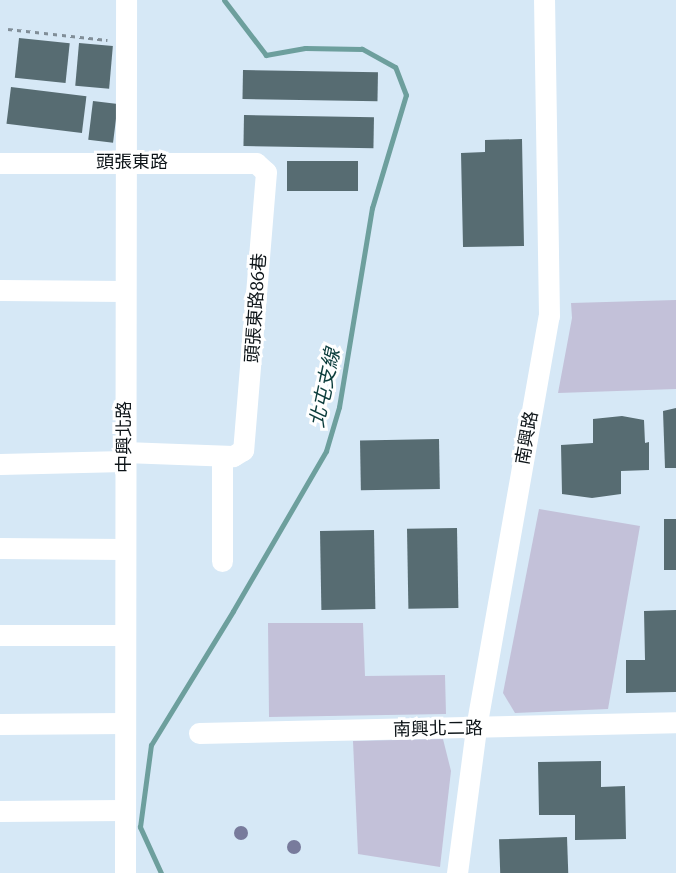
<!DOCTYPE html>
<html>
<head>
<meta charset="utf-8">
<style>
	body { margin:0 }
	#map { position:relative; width:676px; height:873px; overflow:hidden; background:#d6e8f6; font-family:"Roboto Serif","Noto Sans TC",serif }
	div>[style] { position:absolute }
	.green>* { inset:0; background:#c3c1d9 }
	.stream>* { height:5px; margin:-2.5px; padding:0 2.5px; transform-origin:2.5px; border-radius:2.5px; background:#6d9f9d }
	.building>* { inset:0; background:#576c72; transform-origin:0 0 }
	.path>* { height:3px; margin-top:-1.5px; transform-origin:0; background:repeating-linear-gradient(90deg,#818e98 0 4.5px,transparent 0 9px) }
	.minor>* { height:21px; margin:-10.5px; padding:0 10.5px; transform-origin:10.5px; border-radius:10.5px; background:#fff }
	.trees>* { width:14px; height:14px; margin:-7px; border-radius:50%; background:#787b9c }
	span { translate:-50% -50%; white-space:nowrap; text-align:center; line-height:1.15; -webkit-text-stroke:6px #fff; paint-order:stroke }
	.street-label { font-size:18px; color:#0d1418 }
	.water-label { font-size:20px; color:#0c3d3c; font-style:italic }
</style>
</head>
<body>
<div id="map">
	<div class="green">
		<div style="clip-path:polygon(676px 300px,676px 389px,558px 393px,572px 318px,571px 303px)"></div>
		<div style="clip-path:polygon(539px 509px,640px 526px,608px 709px,515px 713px,503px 693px)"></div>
		<div style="clip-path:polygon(268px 623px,363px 623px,365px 676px,445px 675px,446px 714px,269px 717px)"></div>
		<div style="clip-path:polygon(443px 739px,451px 771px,440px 867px,358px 854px,353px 741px)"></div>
	</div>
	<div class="stream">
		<div style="left:161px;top:873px;width:51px;rotate:-114.5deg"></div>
		<div style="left:140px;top:827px;width:83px;rotate:-82.4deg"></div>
		<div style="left:151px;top:745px;width:157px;rotate:-58.5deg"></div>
		<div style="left:233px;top:611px;width:185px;rotate:-59.8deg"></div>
		<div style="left:326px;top:451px;width:46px;rotate:-73.5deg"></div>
		<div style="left:339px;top:407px;width:202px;rotate:-80.6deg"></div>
		<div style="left:372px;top:208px;width:118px;rotate:-73.3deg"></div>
		<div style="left:406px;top:95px;width:30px;rotate:-111deg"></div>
		<div style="left:395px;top:67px;width:38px;rotate:-151deg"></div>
		<div style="left:362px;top:49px;width:57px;rotate:-179deg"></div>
		<div style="left:305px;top:48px;width:40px;rotate:170deg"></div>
		<div style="left:266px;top:55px;width:69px;rotate:-127.4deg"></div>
	</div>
	<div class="building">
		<div style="left:19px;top:38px;width:51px;height:40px;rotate:6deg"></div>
		<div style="left:79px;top:43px;width:34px;height:43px;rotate:5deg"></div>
		<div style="left:243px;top:70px;width:135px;height:29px;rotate:1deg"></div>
		<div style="left:11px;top:87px;width:76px;height:37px;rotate:7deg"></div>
		<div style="left:93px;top:101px;width:25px;height:39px;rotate:7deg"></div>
		<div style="left:244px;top:115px;width:130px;height:31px;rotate:1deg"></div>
		<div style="clip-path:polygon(522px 139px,524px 246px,463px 247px,461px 153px,485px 152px,485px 140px)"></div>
		<div style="left:287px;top:161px;width:71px;height:30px"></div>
		<div style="clip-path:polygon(676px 408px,676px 468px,665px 468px,663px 411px)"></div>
		<div style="clip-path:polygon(622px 416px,644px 420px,645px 443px,649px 442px,649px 470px,621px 471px,621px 494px,592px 498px,562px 494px,561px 445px,593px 443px,593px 419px)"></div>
		<div style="left:439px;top:439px;width:50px;height:79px;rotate:89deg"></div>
		<div style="left:664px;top:519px;width:12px;height:51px"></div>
		<div style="left:457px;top:528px;width:80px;height:50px;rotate:89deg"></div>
		<div style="left:374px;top:530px;width:79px;height:54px;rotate:89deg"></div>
		<div style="clip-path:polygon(676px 610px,676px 692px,626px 693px,626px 660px,645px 660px,644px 611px)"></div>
		<div style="clip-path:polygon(601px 761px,601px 787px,625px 786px,626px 839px,575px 840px,575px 815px,539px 815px,538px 762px)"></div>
		<div style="left:567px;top:837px;width:36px;height:68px;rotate:88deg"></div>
	</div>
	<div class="path">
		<div style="left:8px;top:29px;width:100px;rotate:6.3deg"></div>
	</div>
	<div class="minor">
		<div style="left:0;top:163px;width:256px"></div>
		<div style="left:256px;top:163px;width:13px;rotate:42deg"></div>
		<div style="left:266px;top:172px;width:279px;rotate:94.7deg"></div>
		<div style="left:243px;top:450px;width:12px;rotate:149deg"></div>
		<div style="left:233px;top:456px;width:109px;rotate:-177.9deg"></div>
		<div style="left:0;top:290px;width:125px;rotate:0.5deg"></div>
		<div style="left:222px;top:456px;width:105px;rotate:90deg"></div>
		<div style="left:0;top:464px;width:124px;rotate:-1.4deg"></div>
		<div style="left:0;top:548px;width:124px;rotate:0.5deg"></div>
		<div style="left:0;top:635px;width:124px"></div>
		<div style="left:0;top:724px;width:124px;rotate:-0.5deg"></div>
		<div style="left:199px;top:733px;width:477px;rotate:-1.3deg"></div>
		<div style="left:0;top:811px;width:124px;rotate:-0.5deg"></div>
		<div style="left:125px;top:873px;width:873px;rotate:-89.93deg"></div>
		<div style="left:457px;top:873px;width:146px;rotate:-82.5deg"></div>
		<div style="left:476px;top:728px;width:418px;rotate:-80deg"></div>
		<div style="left:549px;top:316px;width:316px;rotate:-90.9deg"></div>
	</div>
	<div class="trees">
		<div style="left:241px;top:833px"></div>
		<div style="left:294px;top:847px"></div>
	</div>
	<div class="street-label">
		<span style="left:132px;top:162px">頭張東路</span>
		<span style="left:256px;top:308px;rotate:-86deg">頭張東路86巷</span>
		<span style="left:124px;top:437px;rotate:-90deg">中興北路</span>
		<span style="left:527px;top:438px;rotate:-80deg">南興路</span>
		<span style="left:438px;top:729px;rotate:-1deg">南興北二路</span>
	</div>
	<div class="water-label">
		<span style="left:325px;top:388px;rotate:-78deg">北屯支線</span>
	</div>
</div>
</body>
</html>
